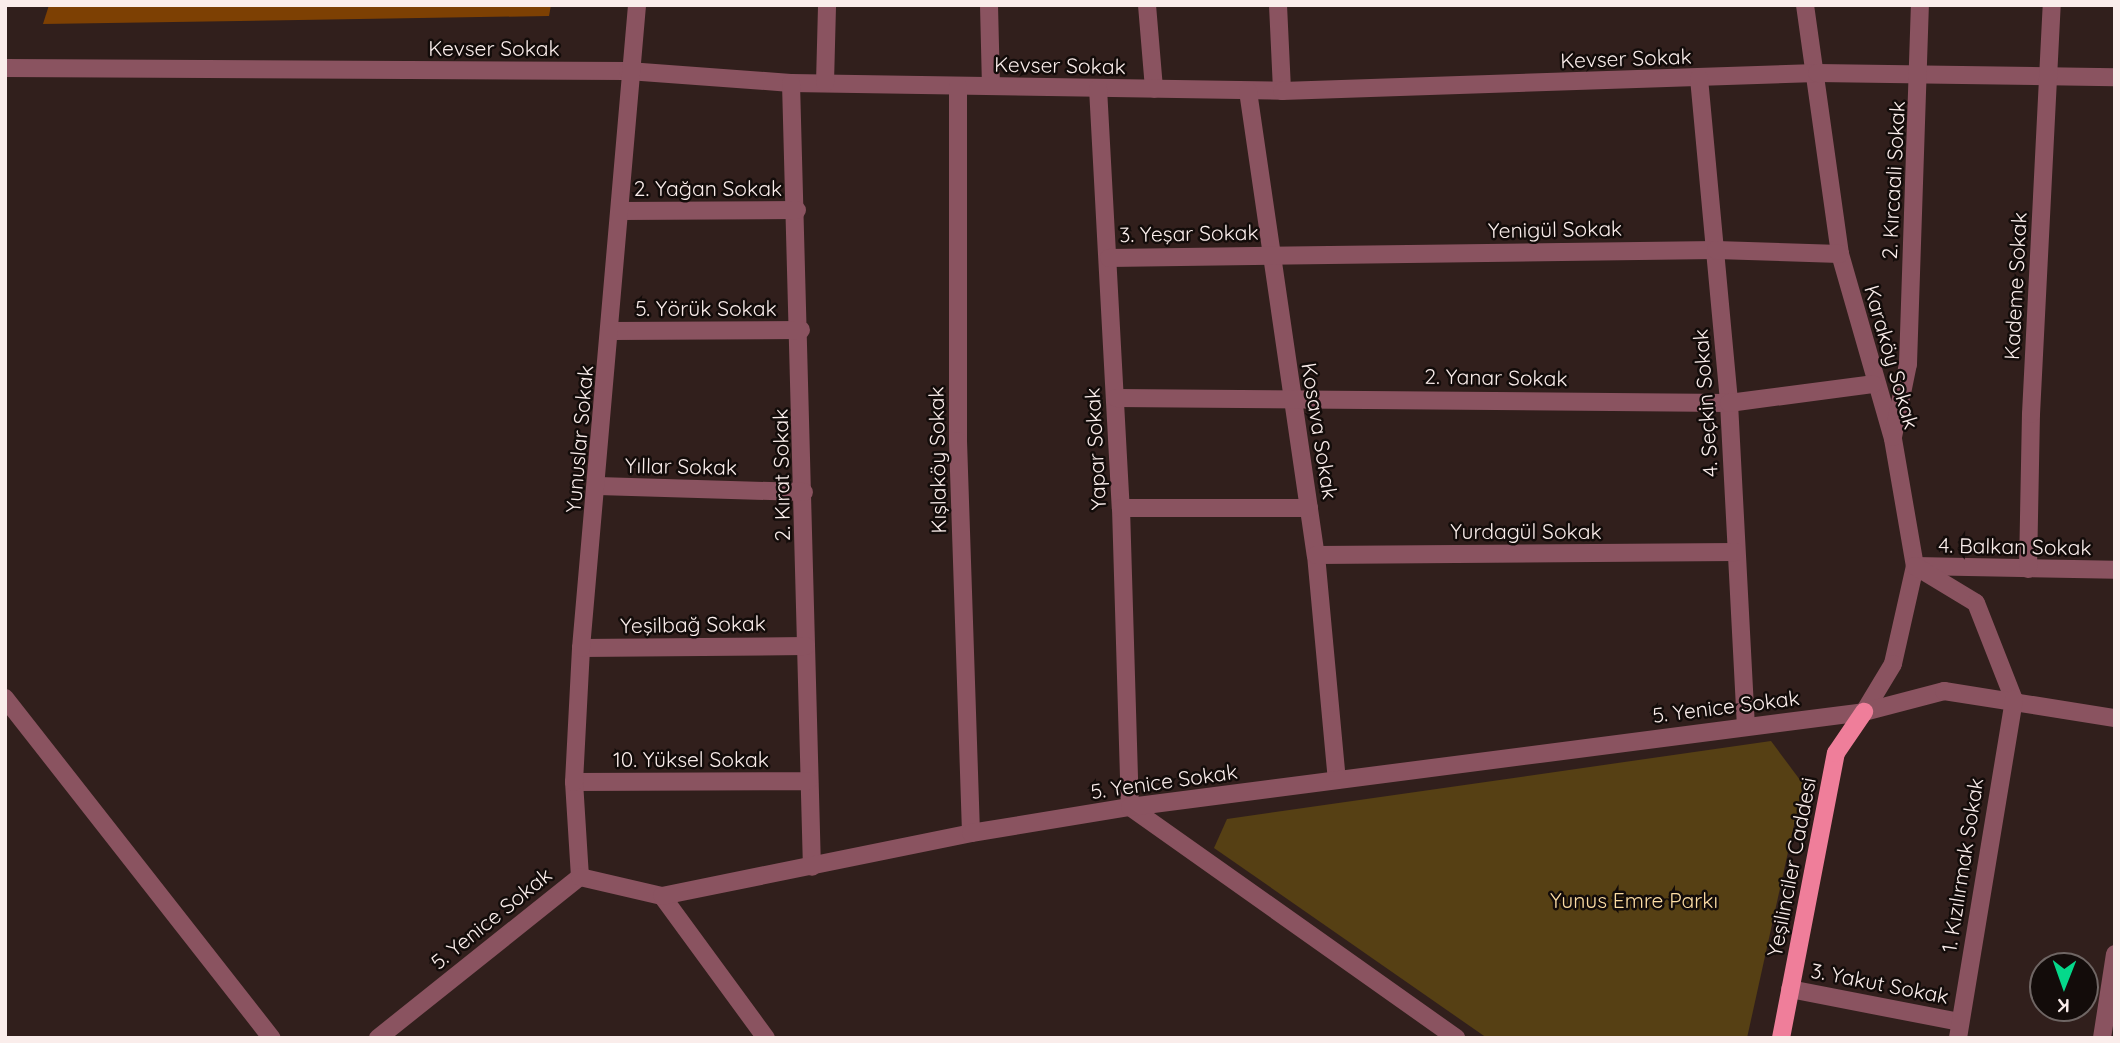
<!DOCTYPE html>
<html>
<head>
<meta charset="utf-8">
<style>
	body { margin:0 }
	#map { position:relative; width:2120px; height:1043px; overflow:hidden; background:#311f1c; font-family:Quicksand,sans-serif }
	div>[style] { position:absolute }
	.green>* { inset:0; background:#564014 }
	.building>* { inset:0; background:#7d4003 }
	.minor>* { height:18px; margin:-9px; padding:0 9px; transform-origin:9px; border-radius:9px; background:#8a5360 }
	.major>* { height:18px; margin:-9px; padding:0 9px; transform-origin:9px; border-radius:9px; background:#ef7e9a }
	span { translate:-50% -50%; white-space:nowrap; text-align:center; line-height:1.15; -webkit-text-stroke:5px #130c0a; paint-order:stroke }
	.street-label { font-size:21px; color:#faedeb }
	.park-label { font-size:21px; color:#fddda4 }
	.frame { position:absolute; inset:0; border:7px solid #faedeb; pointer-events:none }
	.north { position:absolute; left:2029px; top:952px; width:70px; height:70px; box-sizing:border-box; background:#130c0a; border:2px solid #6f6664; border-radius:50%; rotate:181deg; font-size:19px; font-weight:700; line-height:28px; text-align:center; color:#faedeb }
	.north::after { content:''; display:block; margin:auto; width:24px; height:32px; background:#05d98b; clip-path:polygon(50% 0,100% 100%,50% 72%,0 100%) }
</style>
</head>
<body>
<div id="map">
	<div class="green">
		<div style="clip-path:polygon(1771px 741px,1803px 784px,1747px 1038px,1487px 1038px,1214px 848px,1227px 819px)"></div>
	</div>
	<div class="building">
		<div style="clip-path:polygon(49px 5px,551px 5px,549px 16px,43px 24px)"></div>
	</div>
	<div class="minor">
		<div style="left:989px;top:5px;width:81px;rotate:88.6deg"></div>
		<div style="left:1147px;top:5px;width:84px;rotate:85.2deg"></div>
		<div style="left:1278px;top:5px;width:86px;rotate:87.3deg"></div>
		<div style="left:1805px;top:5px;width:251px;rotate:82deg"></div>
		<div style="left:1840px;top:254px;width:192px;rotate:74deg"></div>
		<div style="left:1893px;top:439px;width:129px;rotate:80.2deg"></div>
		<div style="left:1915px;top:566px;width:100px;rotate:102.7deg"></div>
		<div style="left:1893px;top:664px;width:56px;rotate:121.1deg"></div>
		<div style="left:5px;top:68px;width:623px;rotate:0.28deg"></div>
		<div style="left:628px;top:71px;width:163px;rotate:4.2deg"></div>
		<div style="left:791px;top:83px;width:491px;rotate:0.9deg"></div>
		<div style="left:1282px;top:91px;width:535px;rotate:-1.93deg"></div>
		<div style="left:1817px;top:73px;width:298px;rotate:0.8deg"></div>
		<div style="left:1699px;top:78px;width:326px;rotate:84.7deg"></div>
		<div style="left:1729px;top:403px;width:322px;rotate:87deg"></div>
		<div style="left:791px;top:83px;width:784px;rotate:88.47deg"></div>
		<div style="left:825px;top:83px;width:78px;rotate:-88.5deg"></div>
		<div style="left:958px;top:86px;width:355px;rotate:90deg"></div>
		<div style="left:958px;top:441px;width:392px;rotate:88.1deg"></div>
		<div style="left:1098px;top:88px;width:421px;rotate:86.9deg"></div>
		<div style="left:1121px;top:508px;width:299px;rotate:88.3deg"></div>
		<div style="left:1130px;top:807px;width:400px;rotate:35.3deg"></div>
		<div style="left:1248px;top:91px;width:469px;rotate:81.7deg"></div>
		<div style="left:1316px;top:555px;width:226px;rotate:84.7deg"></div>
		<div style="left:620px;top:211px;width:177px;rotate:-0.3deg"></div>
		<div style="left:1109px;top:258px;width:607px;rotate:-0.76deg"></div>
		<div style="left:1716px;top:250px;width:124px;rotate:1.8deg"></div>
		<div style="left:611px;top:331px;width:190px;rotate:-0.3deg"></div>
		<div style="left:1116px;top:398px;width:613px;rotate:0.47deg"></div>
		<div style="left:1729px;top:403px;width:145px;rotate:-7.5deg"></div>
		<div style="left:1893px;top:437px;width:75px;rotate:-78.4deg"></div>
		<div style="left:1908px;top:364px;width:359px;rotate:-88.1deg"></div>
		<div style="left:598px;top:486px;width:206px;rotate:1.7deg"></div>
		<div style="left:1121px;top:508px;width:188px"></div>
		<div style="left:1316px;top:555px;width:420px;rotate:-0.4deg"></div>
		<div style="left:1915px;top:566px;width:200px;rotate:1.1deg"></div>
		<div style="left:1915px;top:566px;width:71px;rotate:31.2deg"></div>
		<div style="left:1976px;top:603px;width:104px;rotate:68.6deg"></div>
		<div style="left:2028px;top:569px;width:155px;rotate:-88.9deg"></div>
		<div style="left:2031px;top:414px;width:410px;rotate:-87.1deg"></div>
		<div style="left:581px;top:648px;width:225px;rotate:-0.5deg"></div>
		<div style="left:5px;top:698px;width:432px;rotate:51.9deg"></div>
		<div style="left:574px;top:782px;width:234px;rotate:-0.2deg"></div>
		<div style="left:580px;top:877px;width:95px;rotate:-93.6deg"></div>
		<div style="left:574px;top:782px;width:134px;rotate:-87deg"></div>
		<div style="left:581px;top:648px;width:645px;rotate:-85.02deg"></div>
		<div style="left:662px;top:896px;width:176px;rotate:53.8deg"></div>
		<div style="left:1790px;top:989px;width:173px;rotate:11deg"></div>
		<div style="left:378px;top:1038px;width:258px;rotate:-38.6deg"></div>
		<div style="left:580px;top:877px;width:84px;rotate:13deg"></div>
		<div style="left:662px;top:896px;width:315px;rotate:-11.5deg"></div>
		<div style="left:971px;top:833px;width:161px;rotate:-9.3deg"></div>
		<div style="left:1130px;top:807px;width:740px;rotate:-7.37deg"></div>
		<div style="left:1864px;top:712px;width:83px;rotate:-14.7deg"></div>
		<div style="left:1944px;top:691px;width:173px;rotate:9deg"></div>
		<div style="left:1958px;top:1038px;width:343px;rotate:-80.6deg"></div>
		<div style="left:2102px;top:1038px;width:85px;rotate:-81.2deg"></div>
	</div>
	<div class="major">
		<div style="left:1781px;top:1038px;width:290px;rotate:-79.1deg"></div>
		<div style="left:1836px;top:753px;width:50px;rotate:-55.7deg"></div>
	</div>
	<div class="street-label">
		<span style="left:494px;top:48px">Kevser Sokak</span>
		<span style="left:1626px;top:58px;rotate:-2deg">Kevser Sokak</span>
		<span style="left:1060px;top:65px;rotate:1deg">Kevser Sokak</span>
		<span style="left:1893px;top:180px;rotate:-87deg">2. Kırcaali Sokak</span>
		<span style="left:708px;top:188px">2. Yağan Sokak</span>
		<span style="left:1555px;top:229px;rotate:-1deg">Yenigül Sokak</span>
		<span style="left:1189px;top:233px;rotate:-1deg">3. Yeşar Sokak</span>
		<span style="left:2015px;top:286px;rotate:-87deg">Kademe Sokak</span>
		<span style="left:706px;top:308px">5. Yörük Sokak</span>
		<span style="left:1892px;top:357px;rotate:74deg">Karaköy Sokak</span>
		<span style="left:1496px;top:377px;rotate:1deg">2. Yanar Sokak</span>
		<span style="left:1705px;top:403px;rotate:-94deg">4. Seçkin Sokak</span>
		<span style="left:1320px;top:431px;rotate:81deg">Kosava Sokak</span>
		<span style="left:579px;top:439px;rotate:-85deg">Yunuslar Sokak</span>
		<span style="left:1095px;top:449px;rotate:-93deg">Yapar Sokak</span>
		<span style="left:937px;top:460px;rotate:-91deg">Kışlaköy Sokak</span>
		<span style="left:681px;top:466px;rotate:1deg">Yıllar Sokak</span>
		<span style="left:781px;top:475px;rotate:-91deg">2. Kırat Sokak</span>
		<span style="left:1526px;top:531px">Yurdagül Sokak</span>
		<span style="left:2015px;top:546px;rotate:1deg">4. Balkan Sokak</span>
		<span style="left:693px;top:624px;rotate:-1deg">Yeşilbağ Sokak</span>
		<span style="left:1726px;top:706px;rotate:-7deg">5. Yenice Sokak</span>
		<span style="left:691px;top:759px">10. Yüksel Sokak</span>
		<span style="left:1164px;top:781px;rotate:-8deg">5. Yenice Sokak</span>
		<span style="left:1962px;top:865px;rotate:-81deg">1. Kızılırmak Sokak</span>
		<span style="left:1791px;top:867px;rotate:-79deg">Yeşilinciler Caddesi</span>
		<span style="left:491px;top:918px;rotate:-39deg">5. Yenice Sokak</span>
		<span style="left:1880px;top:983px;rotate:11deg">3. Yakut Sokak</span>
	</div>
	<div class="park-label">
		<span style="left:1634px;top:900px">Yunus Emre Parkı</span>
	</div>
	<div class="frame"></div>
	<div class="north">K</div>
</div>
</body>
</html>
